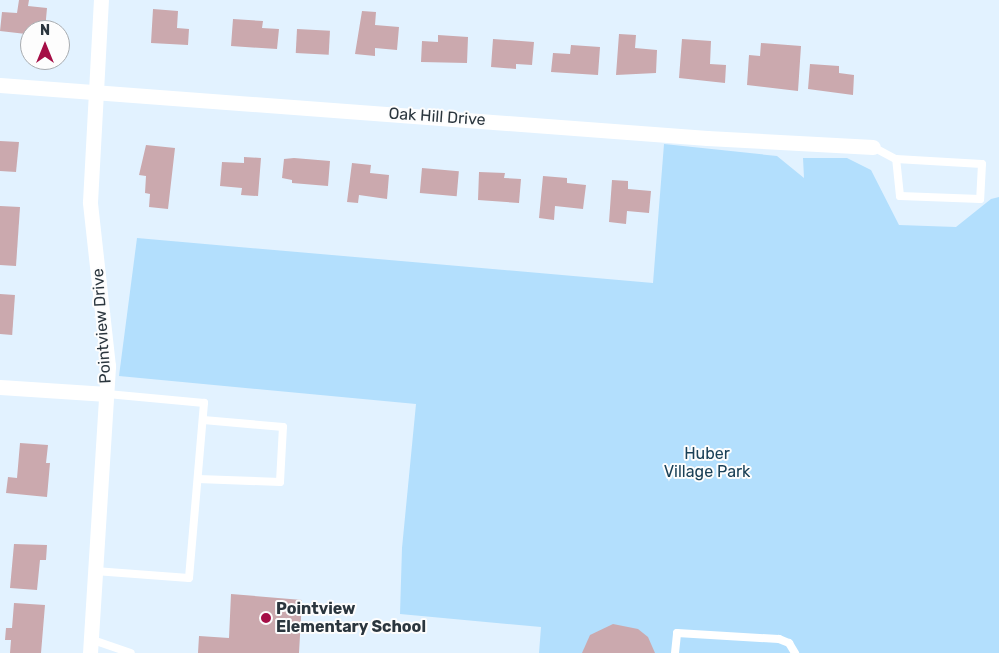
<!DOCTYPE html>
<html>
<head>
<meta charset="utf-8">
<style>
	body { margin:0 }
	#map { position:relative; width:999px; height:653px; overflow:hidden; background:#e2f2ff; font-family:Rubik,sans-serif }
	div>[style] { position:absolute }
	.green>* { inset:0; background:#b3dffd }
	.building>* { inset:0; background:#cba9ae; transform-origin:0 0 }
	.service>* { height:8px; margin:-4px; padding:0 4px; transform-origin:4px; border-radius:4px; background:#fff }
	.minor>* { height:15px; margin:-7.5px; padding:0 7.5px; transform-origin:7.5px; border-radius:7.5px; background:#fff }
	.dots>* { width:14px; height:14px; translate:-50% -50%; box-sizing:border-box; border:2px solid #fdfdfd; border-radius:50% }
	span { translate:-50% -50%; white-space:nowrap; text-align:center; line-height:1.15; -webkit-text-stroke:4px #fdfdfd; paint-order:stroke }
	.street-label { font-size:16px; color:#2b363e }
	.park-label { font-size:16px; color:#1a4057 }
	.poi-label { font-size:16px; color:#2b363e; font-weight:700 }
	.left { translate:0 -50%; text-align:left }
	.north { position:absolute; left:20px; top:20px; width:50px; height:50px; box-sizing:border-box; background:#fdfdfd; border:1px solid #a9adb1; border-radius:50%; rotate:0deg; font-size:14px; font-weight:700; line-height:20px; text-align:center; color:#2b363e }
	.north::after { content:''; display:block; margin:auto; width:18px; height:22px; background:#a50e46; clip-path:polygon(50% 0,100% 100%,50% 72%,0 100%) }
</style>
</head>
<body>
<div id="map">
	<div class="green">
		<div style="clip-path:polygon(664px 144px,777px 156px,804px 178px,803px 158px,847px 158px,871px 170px,899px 225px,956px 227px,991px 199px,999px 197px,999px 653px,539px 653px,541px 627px,400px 614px,402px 548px,416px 404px,119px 376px,137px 238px,653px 283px)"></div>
	</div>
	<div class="building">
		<div style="clip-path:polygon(19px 0,29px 0,28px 6px,47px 8px,45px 30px,30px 30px,26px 34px,0 31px,2px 12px,17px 13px)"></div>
		<div style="clip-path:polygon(153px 9px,178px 11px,177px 28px,189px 29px,188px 45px,151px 43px)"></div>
		<div style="clip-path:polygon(362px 11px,376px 12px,375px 25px,399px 27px,397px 50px,375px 48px,375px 56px,355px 54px)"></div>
		<div style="clip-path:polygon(233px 19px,263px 21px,262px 28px,279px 29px,277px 49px,231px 46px)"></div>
		<div style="left:297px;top:29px;width:33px;height:24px;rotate:3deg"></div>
		<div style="clip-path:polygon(619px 34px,636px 35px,635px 48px,657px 50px,656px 73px,616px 75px)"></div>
		<div style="clip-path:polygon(438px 35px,468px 37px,467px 63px,421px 62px,422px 41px,438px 42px)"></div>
		<div style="clip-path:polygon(493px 39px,534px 42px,532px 65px,516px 64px,516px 69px,491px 67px)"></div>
		<div style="clip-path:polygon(682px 39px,711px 41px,710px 64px,726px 65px,725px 83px,679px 78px)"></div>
		<div style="clip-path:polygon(761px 43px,801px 46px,798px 91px,747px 85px,749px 55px,760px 56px)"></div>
		<div style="clip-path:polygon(571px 45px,600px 47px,598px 75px,551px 72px,553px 53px,570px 54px)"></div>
		<div style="clip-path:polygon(810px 64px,839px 66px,839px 73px,854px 75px,853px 95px,808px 89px)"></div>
		<div style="clip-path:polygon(0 141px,19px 142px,16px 172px,0 171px)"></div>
		<div style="clip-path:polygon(146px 145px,175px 148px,168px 209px,149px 207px,150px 194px,145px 193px,146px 176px,139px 175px)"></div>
		<div style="clip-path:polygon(244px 157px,261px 158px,258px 196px,241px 195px,242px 188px,220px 186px,222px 162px,244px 163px)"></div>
		<div style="clip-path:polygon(294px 158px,330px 161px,328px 186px,292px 183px,292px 180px,282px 178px,284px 159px)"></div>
		<div style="clip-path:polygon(352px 163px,371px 165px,370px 173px,389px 175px,387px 199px,359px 195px,358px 203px,347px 202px)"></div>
		<div style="left:422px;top:168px;width:37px;height:25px;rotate:5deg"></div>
		<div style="clip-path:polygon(479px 172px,505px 173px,504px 178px,521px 179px,519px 203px,478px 200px)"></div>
		<div style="clip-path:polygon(543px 176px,567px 178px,567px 183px,586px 185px,583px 209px,555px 206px,554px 220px,539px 218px)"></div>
		<div style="clip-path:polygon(612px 180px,628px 181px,628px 189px,651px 191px,649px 213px,627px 211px,626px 224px,609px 222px)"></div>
		<div style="clip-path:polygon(0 206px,20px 207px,16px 266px,0 265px)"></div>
		<div style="left:0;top:294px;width:15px;height:40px;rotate:4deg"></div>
		<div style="clip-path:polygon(20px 443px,48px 445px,46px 463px,50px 463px,47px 497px,6px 493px,8px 477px,17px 478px)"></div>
		<div style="clip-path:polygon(14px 544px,47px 545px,46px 560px,40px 560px,37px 590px,10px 588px)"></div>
		<div style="clip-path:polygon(231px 594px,302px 600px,299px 653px,198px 653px,199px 636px,229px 638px)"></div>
		<div style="clip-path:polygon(14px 603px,45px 605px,41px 653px,10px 653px,11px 640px,5px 640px,6px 628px,12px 628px)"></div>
		<div style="clip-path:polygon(613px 624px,638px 629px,648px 637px,655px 653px,582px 653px,590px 635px)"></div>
	</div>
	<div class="service">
		<div style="left:873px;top:147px;width:26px;rotate:28deg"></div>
		<div style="left:896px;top:159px;width:86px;rotate:3.3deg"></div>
		<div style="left:982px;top:164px;width:35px;rotate:93deg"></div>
		<div style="left:980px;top:199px;width:80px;rotate:-177.9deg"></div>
		<div style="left:900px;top:196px;width:37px;rotate:-96deg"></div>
		<div style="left:198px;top:479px;width:82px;rotate:2.1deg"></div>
		<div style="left:280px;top:482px;width:55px;rotate:-86.9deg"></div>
		<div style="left:283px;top:427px;width:80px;rotate:-175deg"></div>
		<div style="left:95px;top:571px;width:94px;rotate:4.3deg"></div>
		<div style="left:189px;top:578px;width:176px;rotate:-85.1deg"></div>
		<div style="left:204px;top:403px;width:97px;rotate:-174.7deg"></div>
		<div style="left:90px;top:639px;width:43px;rotate:18.9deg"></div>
		<div style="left:675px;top:653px;width:20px;rotate:-84deg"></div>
		<div style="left:677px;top:633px;width:102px;rotate:3.4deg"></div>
		<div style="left:779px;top:639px;width:11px;rotate:22deg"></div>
		<div style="left:789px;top:643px;width:12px;rotate:59deg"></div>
	</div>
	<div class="minor">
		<div style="left:0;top:85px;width:709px;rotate:4.29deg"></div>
		<div style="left:707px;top:138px;width:166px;rotate:3.1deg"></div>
		<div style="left:0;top:387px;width:107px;rotate:3.7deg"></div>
		<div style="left:90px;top:653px;width:288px;rotate:-86.4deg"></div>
		<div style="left:108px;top:366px;width:165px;rotate:-96.3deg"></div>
		<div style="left:90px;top:202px;width:202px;rotate:-86.9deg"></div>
	</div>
	<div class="dots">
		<div style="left:266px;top:618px;background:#a50e46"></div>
	</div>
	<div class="street-label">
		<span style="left:437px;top:117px;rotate:4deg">Oak Hill Drive</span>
		<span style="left:102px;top:326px;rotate:-94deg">Pointview Drive</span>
	</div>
	<div class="park-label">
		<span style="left:707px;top:463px">Huber<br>Village Park</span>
	</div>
	<div class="poi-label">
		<span class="left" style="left:276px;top:618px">Pointview<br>Elementary School</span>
	</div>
	<div class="north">N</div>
</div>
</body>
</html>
